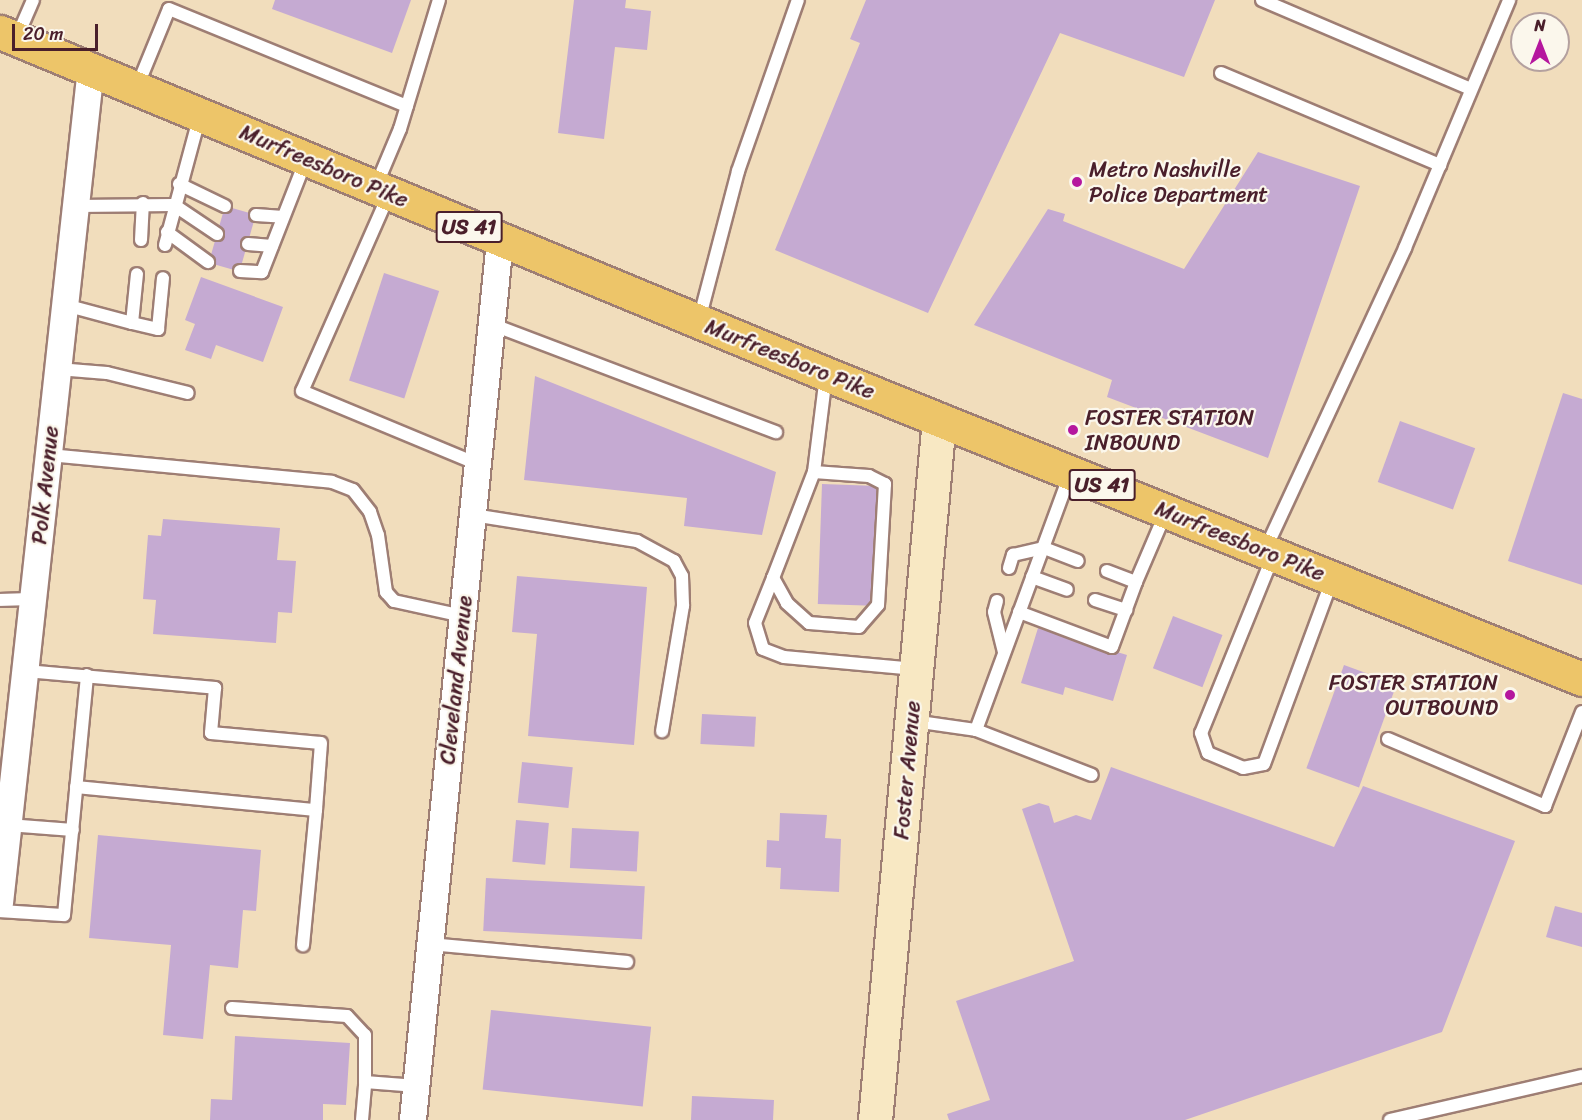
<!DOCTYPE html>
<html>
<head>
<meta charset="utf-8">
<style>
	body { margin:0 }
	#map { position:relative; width:1582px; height:1120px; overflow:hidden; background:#f1ddbc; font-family:Sriracha,sans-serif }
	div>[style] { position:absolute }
	.building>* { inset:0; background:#c5aad2; transform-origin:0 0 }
	.roads { filter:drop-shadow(2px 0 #9e7e74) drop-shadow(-2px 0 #9e7e74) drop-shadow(0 2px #9e7e74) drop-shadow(0 -2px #9e7e74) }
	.lane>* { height:12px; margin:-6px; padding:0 6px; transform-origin:6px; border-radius:6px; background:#fff }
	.street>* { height:26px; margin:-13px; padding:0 13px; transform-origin:13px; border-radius:13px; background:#fff }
	.secondary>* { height:33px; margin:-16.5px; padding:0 16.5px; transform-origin:16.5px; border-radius:16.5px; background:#f8e8c3 }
	.primary>* { height:33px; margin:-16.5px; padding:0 16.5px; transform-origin:16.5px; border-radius:16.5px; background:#edc569 }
	.dots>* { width:16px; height:16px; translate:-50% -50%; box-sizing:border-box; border:3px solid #fbf7ec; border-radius:50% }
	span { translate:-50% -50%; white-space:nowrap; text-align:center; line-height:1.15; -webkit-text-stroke:4.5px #fbf7ec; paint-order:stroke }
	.shield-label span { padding:2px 4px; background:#fbf7ec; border:2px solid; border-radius:4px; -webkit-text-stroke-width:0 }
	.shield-label { font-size:21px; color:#4a1f2b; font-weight:700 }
	.street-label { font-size:22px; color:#4a1f2b }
	.poi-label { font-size:22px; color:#4a1f2b }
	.left { translate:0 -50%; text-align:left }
	.right { translate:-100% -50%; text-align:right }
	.north { position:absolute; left:1510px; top:12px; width:60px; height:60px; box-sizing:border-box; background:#fbf7ec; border:2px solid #b4a19f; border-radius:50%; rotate:0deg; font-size:16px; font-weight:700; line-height:24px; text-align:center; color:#4a1f2b }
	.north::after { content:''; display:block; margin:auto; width:21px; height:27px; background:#b5179e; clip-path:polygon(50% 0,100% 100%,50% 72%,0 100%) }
	.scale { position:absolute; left:12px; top:24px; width:86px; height:27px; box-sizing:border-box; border:3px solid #4a1f2b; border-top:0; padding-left:8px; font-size:18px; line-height:21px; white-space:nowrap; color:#4a1f2b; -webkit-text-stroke:4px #fbf7ec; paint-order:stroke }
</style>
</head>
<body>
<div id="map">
	<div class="building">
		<div style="clip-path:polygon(275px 0,411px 0,392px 53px,272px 9px)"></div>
		<div style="clip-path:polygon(574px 0,626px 0,625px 8px,651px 11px,647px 50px,615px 47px,604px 139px,558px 133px)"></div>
		<div style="clip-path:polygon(866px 0,1215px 0,1184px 77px,1060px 33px,928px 313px,775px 250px,860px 43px,850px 39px)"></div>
		<div style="clip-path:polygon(1258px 152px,1360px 186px,1268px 458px,1107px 397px,1112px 380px,974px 325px,1048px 209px,1065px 214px,1063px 221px,1184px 269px)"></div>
		<div style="left:225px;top:206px;width:32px;height:59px;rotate:16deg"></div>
		<div style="left:384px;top:273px;width:58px;height:113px;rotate:18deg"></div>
		<div style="clip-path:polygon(201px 277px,283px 307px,263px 362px,216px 345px,211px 359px,185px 350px,195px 324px,185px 320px)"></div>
		<div style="clip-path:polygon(535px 376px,776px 472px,762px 535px,684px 526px,687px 498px,524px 480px)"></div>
		<div style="clip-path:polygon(1563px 393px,1582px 399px,1582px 585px,1508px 561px)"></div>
		<div style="left:1400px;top:421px;width:80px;height:65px;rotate:20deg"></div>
		<div style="left:822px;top:484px;width:55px;height:120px;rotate:2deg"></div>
		<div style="clip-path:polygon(163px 519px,280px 528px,277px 560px,296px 561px,292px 613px,278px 612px,276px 643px,153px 634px,156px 600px,143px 599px,148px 535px,161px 536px)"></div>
		<div style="clip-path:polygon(517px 576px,647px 587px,634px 745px,528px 736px,537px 634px,512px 632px)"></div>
		<div style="left:1173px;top:616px;width:53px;height:56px;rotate:21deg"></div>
		<div style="clip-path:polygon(1038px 628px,1127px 655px,1113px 701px,1065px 687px,1063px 695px,1021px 683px)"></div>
		<div style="left:1344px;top:665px;width:56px;height:110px;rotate:20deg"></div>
		<div style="left:702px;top:714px;width:54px;height:30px;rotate:3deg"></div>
		<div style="left:522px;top:762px;width:51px;height:41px;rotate:6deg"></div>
		<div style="clip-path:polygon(1111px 767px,1334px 847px,1363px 786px,1515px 841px,1442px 1032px,1185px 1120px,949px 1120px,947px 1114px,990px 1100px,956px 1001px,1074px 961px,1022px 809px,1039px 803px,1049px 806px,1054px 823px,1076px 815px,1091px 820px)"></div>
		<div style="clip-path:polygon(780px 813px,827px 815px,825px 838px,841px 839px,839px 892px,780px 889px,781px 868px,766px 867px,767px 840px,779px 841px)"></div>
		<div style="left:516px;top:820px;width:33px;height:42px;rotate:5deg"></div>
		<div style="left:572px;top:828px;width:67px;height:40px;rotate:3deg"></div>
		<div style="clip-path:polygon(98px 835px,261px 850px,256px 911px,243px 910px,238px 968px,210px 965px,203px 1039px,163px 1035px,171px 945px,89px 938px)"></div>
		<div style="left:486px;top:878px;width:159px;height:53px;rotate:3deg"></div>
		<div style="clip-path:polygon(1555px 906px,1582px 913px,1582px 947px,1546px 937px)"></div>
		<div style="left:491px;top:1010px;width:161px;height:80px;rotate:6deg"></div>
		<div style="clip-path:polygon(235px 1036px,350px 1043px,346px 1105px,323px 1104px,323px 1120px,210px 1120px,211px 1099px,232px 1100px)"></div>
		<div style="clip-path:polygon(692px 1096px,774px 1100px,773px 1120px,691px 1120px)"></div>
	</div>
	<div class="roads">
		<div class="lane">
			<div style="left:1262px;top:0;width:227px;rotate:23.1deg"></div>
			<div style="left:17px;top:37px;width:40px;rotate:-66.6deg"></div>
			<div style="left:1221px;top:73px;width:238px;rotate:22.8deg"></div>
			<div style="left:137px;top:87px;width:84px;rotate:-67.7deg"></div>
			<div style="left:169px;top:9px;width:257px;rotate:22.2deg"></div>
			<div style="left:179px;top:184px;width:51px;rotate:25.6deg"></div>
			<div style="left:376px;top:186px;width:62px;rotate:-67.2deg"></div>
			<div style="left:400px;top:129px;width:135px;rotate:-73.2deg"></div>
			<div style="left:389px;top:194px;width:215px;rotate:113.8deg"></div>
			<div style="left:302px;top:391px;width:190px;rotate:22.6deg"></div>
			<div style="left:76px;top:206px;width:98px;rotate:-0.6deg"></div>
			<div style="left:174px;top:205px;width:52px;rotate:34deg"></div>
			<div style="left:256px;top:215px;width:27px;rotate:4deg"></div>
			<div style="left:167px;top:232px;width:51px;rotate:36.2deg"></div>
			<div style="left:141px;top:240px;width:37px;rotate:-87deg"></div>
			<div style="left:248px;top:244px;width:24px;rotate:5deg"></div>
			<div style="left:165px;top:245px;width:135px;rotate:-74.9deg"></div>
			<div style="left:240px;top:271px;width:22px;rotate:3deg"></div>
			<div style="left:262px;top:272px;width:120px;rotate:-68.6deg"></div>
			<div style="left:65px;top:305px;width:69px;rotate:15deg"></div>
			<div style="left:132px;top:323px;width:49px;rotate:-84.2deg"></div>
			<div style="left:699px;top:320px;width:154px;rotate:-75.3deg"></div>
			<div style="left:738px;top:171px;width:181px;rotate:-70.7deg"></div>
			<div style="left:132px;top:323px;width:27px;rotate:13deg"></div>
			<div style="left:158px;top:329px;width:51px;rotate:-84.4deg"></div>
			<div style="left:491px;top:324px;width:305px;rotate:20.8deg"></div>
			<div style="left:58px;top:369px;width:49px;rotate:4.7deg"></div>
			<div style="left:107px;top:373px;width:83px;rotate:13.9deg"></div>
			<div style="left:49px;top:455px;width:284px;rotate:5.4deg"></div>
			<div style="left:332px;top:482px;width:22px;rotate:21deg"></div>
			<div style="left:353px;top:490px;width:28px;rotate:52deg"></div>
			<div style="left:370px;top:512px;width:24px;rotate:71deg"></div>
			<div style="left:378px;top:535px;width:58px;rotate:82deg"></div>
			<div style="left:386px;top:592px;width:12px;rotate:48deg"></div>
			<div style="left:394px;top:601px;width:71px;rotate:12.3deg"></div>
			<div style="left:814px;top:472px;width:55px;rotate:4.2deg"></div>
			<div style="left:869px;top:476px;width:18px;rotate:27deg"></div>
			<div style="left:885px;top:484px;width:121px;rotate:93.3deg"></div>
			<div style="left:878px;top:605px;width:29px;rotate:131deg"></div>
			<div style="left:859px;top:627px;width:50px;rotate:-175.4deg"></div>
			<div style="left:809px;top:623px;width:30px;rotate:-138deg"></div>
			<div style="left:787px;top:603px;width:29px;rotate:-119deg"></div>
			<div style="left:773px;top:578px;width:114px;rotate:-68.9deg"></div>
			<div style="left:814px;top:472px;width:98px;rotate:-82.9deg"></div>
			<div style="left:473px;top:515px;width:166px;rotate:9deg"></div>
			<div style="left:637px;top:541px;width:42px;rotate:28.4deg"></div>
			<div style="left:674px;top:561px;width:17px;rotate:62deg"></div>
			<div style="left:682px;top:576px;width:30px;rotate:88deg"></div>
			<div style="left:683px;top:606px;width:127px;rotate:99.5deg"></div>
			<div style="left:1265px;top:550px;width:333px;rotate:-65.1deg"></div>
			<div style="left:1405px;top:248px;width:269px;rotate:-67.2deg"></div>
			<div style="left:1273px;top:556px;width:191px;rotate:112.1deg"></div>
			<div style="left:1201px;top:733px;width:21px;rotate:71deg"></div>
			<div style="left:1208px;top:753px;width:38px;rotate:23deg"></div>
			<div style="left:1243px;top:768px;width:21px;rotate:-11deg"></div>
			<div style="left:1264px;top:764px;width:196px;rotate:-69.7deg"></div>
			<div style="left:1009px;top:568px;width:14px;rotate:-73deg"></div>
			<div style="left:1013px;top:555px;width:32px;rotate:-13deg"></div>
			<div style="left:1044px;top:548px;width:36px;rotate:21deg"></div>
			<div style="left:1107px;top:571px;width:31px;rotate:21deg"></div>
			<div style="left:1136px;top:582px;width:76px;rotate:-66.8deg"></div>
			<div style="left:1032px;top:577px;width:37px;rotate:20deg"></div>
			<div style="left:773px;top:578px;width:48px;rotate:111.8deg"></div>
			<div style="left:755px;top:623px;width:27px;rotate:73deg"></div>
			<div style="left:763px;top:649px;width:22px;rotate:21deg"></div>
			<div style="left:784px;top:657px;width:132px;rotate:5.2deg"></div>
			<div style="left:0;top:600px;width:33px;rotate:-2deg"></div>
			<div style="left:1095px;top:600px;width:33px;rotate:18deg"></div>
			<div style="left:997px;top:601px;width:11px;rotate:105deg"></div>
			<div style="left:994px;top:612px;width:41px;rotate:76deg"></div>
			<div style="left:1019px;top:612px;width:99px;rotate:20.6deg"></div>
			<div style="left:1112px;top:647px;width:69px;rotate:-69.7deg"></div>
			<div style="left:26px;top:671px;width:190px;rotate:5.1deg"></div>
			<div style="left:215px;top:688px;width:45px;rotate:95.1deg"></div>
			<div style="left:211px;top:733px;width:110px;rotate:5.2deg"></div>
			<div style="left:321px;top:743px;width:67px;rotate:94.3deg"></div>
			<div style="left:913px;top:721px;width:64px;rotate:8.1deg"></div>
			<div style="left:976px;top:730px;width:273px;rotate:-69.8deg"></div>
			<div style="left:976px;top:730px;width:124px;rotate:21.2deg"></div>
			<div style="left:1388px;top:739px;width:171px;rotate:23.1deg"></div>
			<div style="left:1545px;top:806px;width:101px;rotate:-68.5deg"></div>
			<div style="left:76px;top:787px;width:241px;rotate:5.5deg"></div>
			<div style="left:316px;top:810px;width:136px;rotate:95.5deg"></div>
			<div style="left:8px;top:825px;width:65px;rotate:4.4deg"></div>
			<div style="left:0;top:911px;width:64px;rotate:3.6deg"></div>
			<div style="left:64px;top:915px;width:241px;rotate:-84.5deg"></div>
			<div style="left:430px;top:944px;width:198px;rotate:5.2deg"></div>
			<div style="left:232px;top:1008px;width:115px;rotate:4deg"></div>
			<div style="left:347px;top:1016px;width:26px;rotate:47deg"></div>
			<div style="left:365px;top:1035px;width:47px;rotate:90deg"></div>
			<div style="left:365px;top:1082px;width:52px;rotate:4.4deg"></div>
			<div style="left:362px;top:1120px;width:38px;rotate:-85deg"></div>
			<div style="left:1390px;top:1120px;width:197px;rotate:-12.9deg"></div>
		</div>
		<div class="street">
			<div style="left:0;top:903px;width:840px;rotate:-83.78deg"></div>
			<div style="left:413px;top:1120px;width:884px;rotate:-84.35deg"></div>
		</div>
		<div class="secondary">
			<div style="left:875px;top:1120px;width:703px;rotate:-84.78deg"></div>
		</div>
		<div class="primary">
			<div style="left:0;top:32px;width:894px;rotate:22.49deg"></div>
			<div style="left:826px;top:374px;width:815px;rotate:21.97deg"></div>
		</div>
	</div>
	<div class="dots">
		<div style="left:1077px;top:182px;background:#b5179e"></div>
		<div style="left:1073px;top:430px;background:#b5179e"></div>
		<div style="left:1510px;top:695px;background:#b5179e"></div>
	</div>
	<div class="shield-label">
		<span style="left:469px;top:227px">US 41</span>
		<span style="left:1102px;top:485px">US 41</span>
	</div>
	<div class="street-label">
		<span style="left:324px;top:166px;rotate:23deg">Murfreesboro Pike</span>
		<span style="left:790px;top:359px;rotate:22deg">Murfreesboro Pike</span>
		<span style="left:45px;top:485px;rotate:-84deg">Polk Avenue</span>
		<span style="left:1240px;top:541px;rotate:22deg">Murfreesboro Pike</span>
		<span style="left:456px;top:680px;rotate:-84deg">Cleveland Avenue</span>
		<span style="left:907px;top:770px;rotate:-85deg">Foster Avenue</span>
	</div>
	<div class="poi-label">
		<span class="left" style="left:1089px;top:182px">Metro Nashville<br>Police Department</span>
		<span class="left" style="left:1085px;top:430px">FOSTER STATION<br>INBOUND</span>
		<span class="right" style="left:1498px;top:695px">FOSTER STATION<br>OUTBOUND</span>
	</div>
	<div class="north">N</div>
	<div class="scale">20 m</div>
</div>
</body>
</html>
